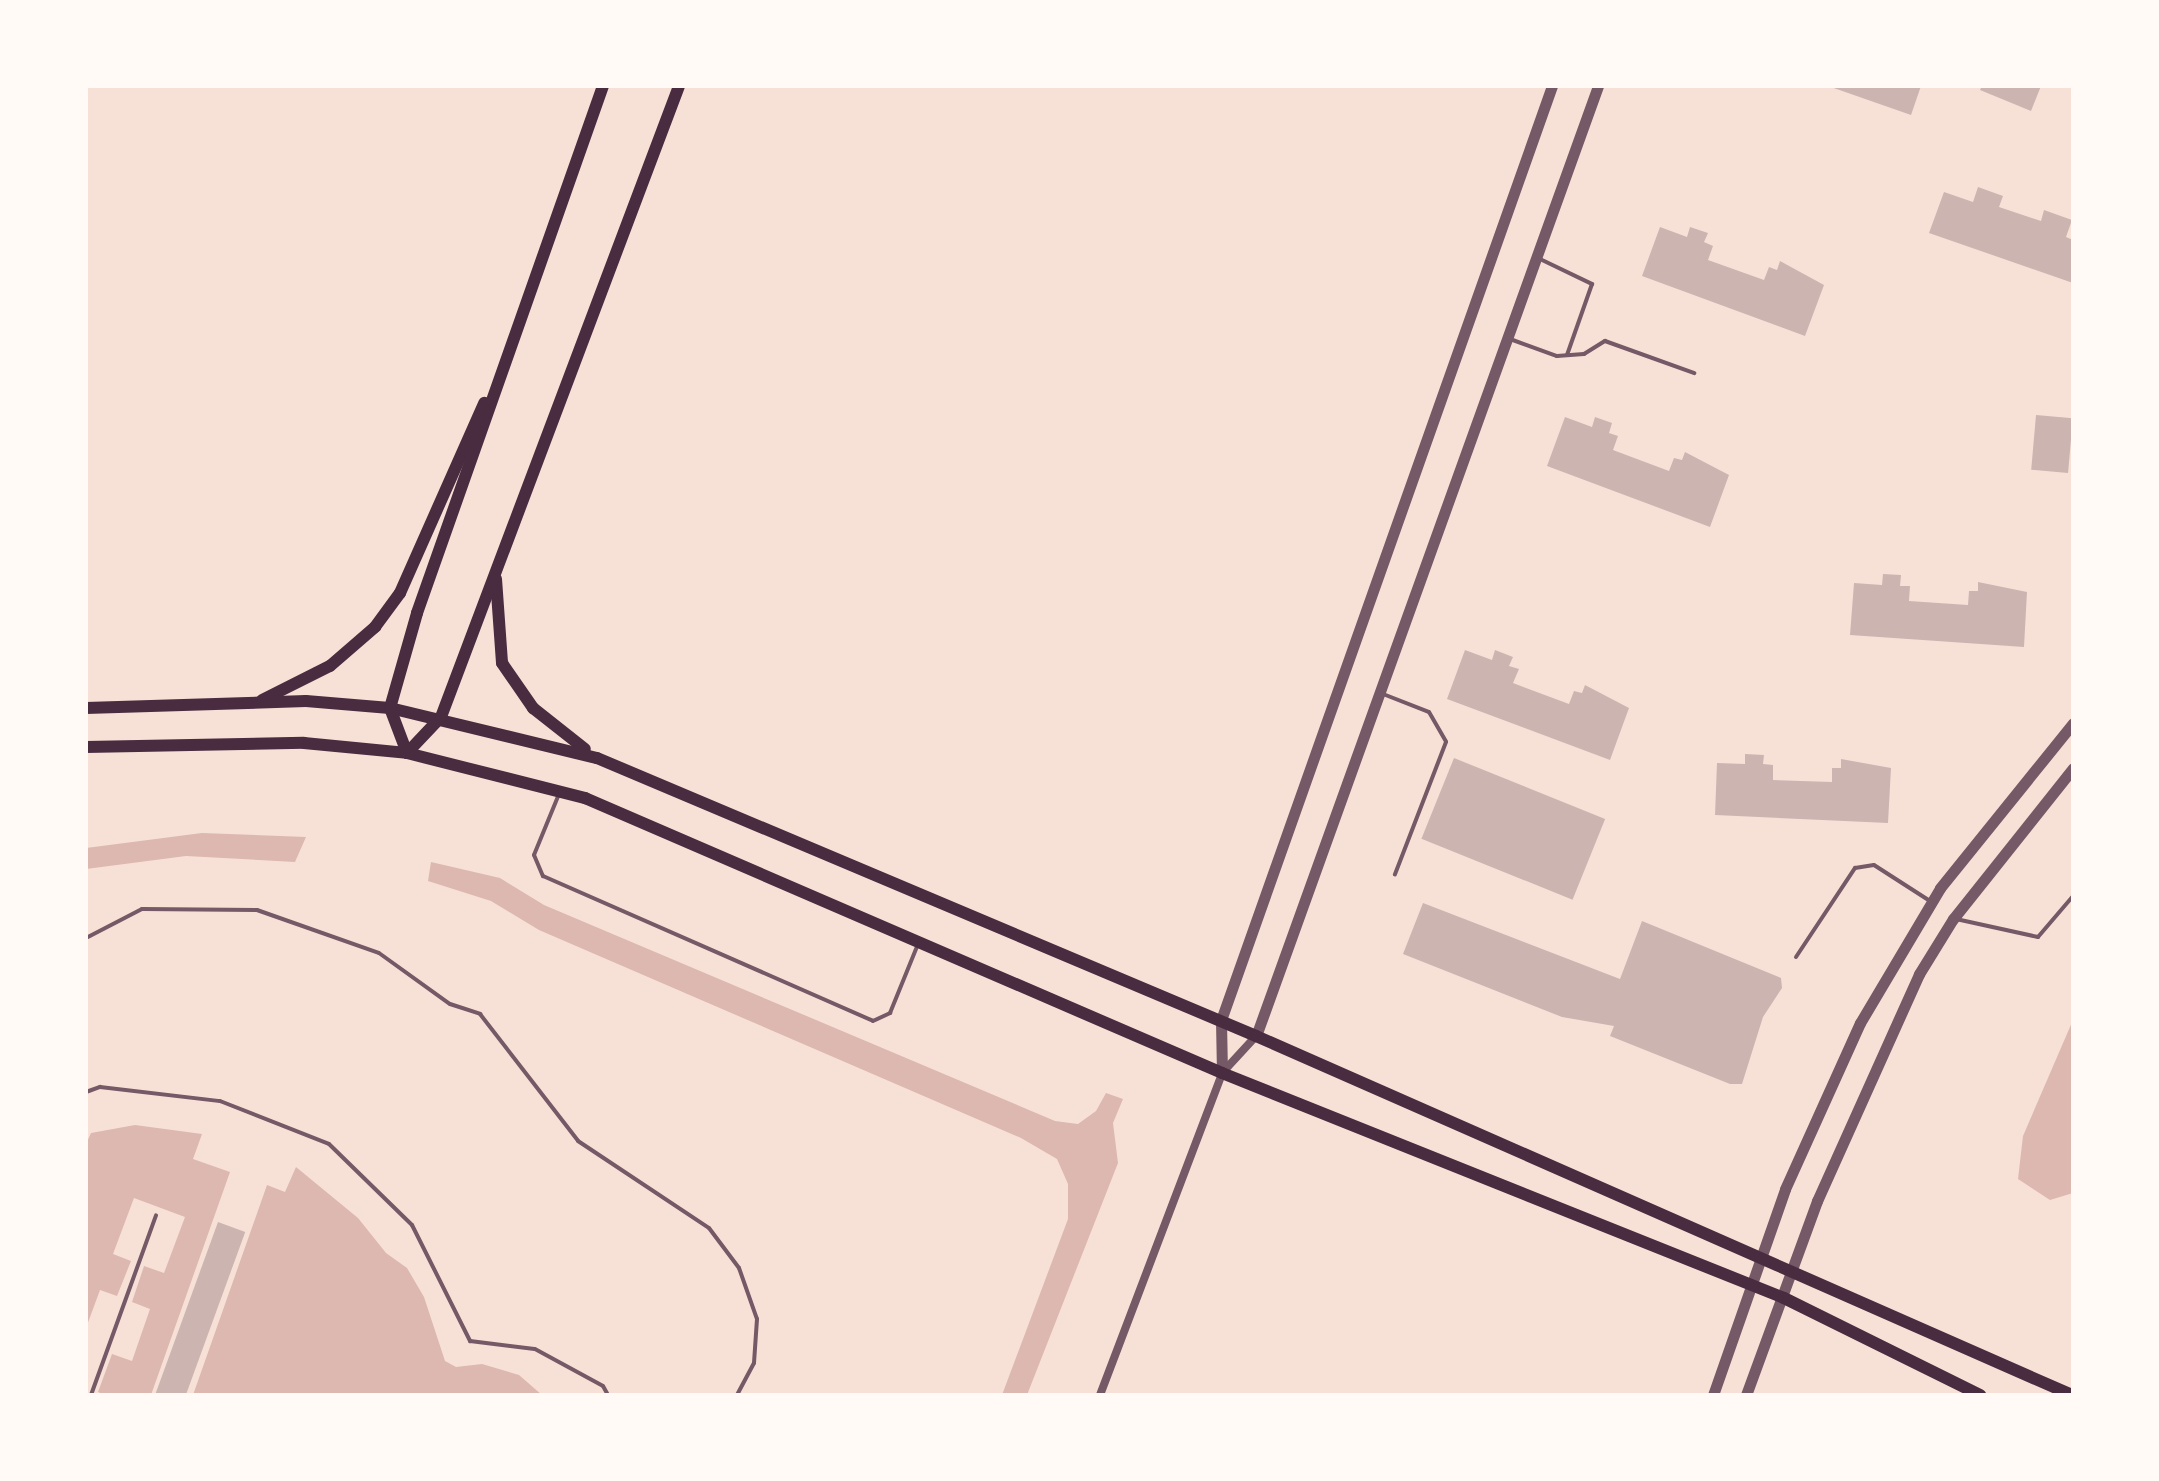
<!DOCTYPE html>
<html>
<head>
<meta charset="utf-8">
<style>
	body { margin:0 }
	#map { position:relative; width:2159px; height:1481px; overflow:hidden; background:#f7e1d7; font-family:"Source Sans 3",sans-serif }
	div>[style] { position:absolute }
	.water>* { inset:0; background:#dcb8b0 }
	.building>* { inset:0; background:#ccb4b1; transform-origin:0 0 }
	.service>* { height:4px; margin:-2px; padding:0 2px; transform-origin:2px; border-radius:2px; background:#755966 }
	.minor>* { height:8px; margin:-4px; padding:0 4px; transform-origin:4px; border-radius:4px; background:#755966 }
	.tertiary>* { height:11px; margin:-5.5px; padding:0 5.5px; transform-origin:5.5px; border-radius:5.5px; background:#755966 }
	.secondary>* { height:12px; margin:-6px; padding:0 6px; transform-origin:6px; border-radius:6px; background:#4a2c40 }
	span { translate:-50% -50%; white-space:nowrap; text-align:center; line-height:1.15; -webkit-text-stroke:6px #fffaf5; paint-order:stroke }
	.frame { position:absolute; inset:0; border:88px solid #fffaf5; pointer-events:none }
</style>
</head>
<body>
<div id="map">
	<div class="water">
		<div style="clip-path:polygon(202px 833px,306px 837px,295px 862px,186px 856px,86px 869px,86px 848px)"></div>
		<div style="clip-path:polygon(431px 862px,500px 878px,544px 905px,1055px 1121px,1078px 1124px,1096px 1111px,1106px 1093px,1123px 1099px,1113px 1123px,1118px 1163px,1027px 1395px,1002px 1395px,1068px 1219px,1068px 1184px,1057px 1159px,1021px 1138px,539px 930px,491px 901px,428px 881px)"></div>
		<div style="clip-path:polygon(2073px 1020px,2073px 1193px,2050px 1200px,2018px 1179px,2023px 1136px)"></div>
		<div style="clip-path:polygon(135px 1125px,202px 1134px,193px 1159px,230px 1172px,151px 1395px,105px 1395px,98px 1392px,112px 1354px,132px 1361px,150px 1309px,132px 1302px,144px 1266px,164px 1273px,185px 1217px,134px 1198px,113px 1254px,131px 1261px,117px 1296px,100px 1290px,86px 1328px,86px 1144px,91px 1133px)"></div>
		<div style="clip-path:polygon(296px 1167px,358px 1218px,386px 1253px,407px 1268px,424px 1297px,445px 1361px,456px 1367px,482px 1364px,519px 1375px,542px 1395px,193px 1395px,267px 1185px,285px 1192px)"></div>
	</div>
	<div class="building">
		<div style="clip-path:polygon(1828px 86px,1921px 86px,1911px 115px)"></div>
		<div style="clip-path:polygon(1982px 86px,2041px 86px,2031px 111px,1980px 90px)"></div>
		<div style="clip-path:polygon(1978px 187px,2003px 196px,1999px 207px,2041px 221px,2044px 210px,2072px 220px,2066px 237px,2073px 240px,2073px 283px,1929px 233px,1944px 192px,1973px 202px)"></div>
		<div style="clip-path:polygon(1660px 227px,1687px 237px,1690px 227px,1708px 233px,1704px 242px,1713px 246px,1708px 260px,1764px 280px,1769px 267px,1777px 270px,1780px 261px,1824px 285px,1805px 336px,1642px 276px)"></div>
		<div style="left:2036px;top:415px;width:37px;height:55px;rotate:5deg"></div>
		<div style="clip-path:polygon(1565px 417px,1592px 427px,1595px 417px,1612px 423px,1609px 433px,1618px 436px,1613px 450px,1669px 471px,1674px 458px,1682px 460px,1685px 452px,1729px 475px,1710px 527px,1547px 466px)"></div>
		<div style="clip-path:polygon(1883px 574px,1901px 575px,1900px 586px,1910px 586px,1909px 601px,1968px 605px,1969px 591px,1978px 591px,1978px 582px,2027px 592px,2024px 647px,1850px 635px,1854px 583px,1882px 585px)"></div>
		<div style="clip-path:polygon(1465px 650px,1492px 660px,1495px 650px,1513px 657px,1509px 666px,1519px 669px,1513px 683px,1569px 704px,1574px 691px,1582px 693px,1585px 685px,1629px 708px,1610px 760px,1447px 699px)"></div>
		<div style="clip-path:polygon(1745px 754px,1764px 755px,1763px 764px,1773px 765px,1773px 780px,1832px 782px,1832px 768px,1841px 768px,1841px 759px,1891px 768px,1888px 823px,1715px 815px,1717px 763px,1745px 764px)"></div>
		<div style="left:1454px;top:758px;width:163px;height:87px;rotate:22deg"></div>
		<div style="clip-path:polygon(1423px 903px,1620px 979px,1642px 921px,1781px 978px,1782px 988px,1763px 1017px,1742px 1084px,1730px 1084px,1610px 1036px,1614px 1026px,1562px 1017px,1403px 954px)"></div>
		<div style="left:218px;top:1222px;width:29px;height:184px;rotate:20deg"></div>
	</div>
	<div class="service">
		<div style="left:1540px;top:259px;width:58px;rotate:25.7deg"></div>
		<div style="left:1592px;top:284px;width:75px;rotate:109.4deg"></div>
		<div style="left:1510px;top:339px;width:50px;rotate:19.9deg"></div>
		<div style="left:1557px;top:356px;width:27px;rotate:-4deg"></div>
		<div style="left:1584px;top:354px;width:25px;rotate:-32deg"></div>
		<div style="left:1605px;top:341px;width:95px;rotate:19.8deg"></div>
		<div style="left:1383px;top:694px;width:49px;rotate:21.4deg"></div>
		<div style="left:1429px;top:712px;width:34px;rotate:60deg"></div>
		<div style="left:1446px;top:742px;width:142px;rotate:111.1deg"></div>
		<div style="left:559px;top:794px;width:66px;rotate:112.3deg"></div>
		<div style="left:534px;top:855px;width:23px;rotate:67deg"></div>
		<div style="left:543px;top:876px;width:360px;rotate:23.7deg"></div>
		<div style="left:873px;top:1021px;width:19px;rotate:-25deg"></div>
		<div style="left:890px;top:1013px;width:74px;rotate:-67.9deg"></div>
		<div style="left:1956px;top:919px;width:84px;rotate:12.4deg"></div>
		<div style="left:2038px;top:937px;width:54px;rotate:-49.5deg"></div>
		<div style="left:86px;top:938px;width:63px;rotate:-27.4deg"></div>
		<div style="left:142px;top:909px;width:115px;rotate:0.5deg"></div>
		<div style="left:257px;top:910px;width:129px;rotate:19.4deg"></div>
		<div style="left:379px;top:953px;width:87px;rotate:35.7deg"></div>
		<div style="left:450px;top:1004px;width:32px;rotate:18deg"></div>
		<div style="left:480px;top:1014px;width:160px;rotate:52.3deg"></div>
		<div style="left:578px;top:1141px;width:157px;rotate:33.6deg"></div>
		<div style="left:709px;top:1228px;width:50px;rotate:53.1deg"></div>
		<div style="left:739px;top:1268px;width:54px;rotate:70.6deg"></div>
		<div style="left:757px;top:1319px;width:44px;rotate:93.9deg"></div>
		<div style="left:754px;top:1363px;width:36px;rotate:118deg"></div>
		<div style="left:1796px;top:957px;width:107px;rotate:-56.5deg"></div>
		<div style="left:1855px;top:868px;width:19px;rotate:-9deg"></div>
		<div style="left:1874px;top:865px;width:67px;rotate:32.7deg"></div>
		<div style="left:86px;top:1092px;width:15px;rotate:-20deg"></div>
		<div style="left:100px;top:1087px;width:121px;rotate:6.7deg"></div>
		<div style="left:220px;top:1101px;width:117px;rotate:21.5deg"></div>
		<div style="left:329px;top:1144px;width:116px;rotate:44.3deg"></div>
		<div style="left:412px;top:1225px;width:130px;rotate:63.4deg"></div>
		<div style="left:470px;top:1341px;width:65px;rotate:7deg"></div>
		<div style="left:535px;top:1349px;width:77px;rotate:28.6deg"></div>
		<div style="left:603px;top:1386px;width:10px;rotate:61deg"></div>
		<div style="left:91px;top:1395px;width:191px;rotate:-70.1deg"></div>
	</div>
	<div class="minor">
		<div style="left:1100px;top:1395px;width:344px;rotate:-69.2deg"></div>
		<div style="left:1222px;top:1073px;width:50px;rotate:-47.4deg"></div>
	</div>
	<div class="tertiary">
		<div style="left:1256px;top:1036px;width:1010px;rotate:-70.2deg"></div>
		<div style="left:1222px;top:1073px;width:53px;rotate:-91.1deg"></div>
		<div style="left:1221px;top:1020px;width:991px;rotate:-70.49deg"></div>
		<div style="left:1713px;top:1395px;width:218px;rotate:-70.7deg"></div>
		<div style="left:1785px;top:1189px;width:182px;rotate:-65.7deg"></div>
		<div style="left:1860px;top:1023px;width:157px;rotate:-59.3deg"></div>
		<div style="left:1940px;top:888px;width:212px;rotate:-51.1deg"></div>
		<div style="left:1746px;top:1395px;width:207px;rotate:-69.9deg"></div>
		<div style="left:1817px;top:1201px;width:249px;rotate:-65.8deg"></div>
		<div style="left:1919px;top:974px;width:65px;rotate:-58.3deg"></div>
		<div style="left:1953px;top:919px;width:193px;rotate:-51.5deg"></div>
	</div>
	<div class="secondary">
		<div style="left:496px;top:579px;width:84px;rotate:85.9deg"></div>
		<div style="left:502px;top:663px;width:55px;rotate:55.4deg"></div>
		<div style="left:533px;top:708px;width:66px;rotate:38.3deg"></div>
		<div style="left:262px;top:700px;width:76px;rotate:-26.6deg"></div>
		<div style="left:330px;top:666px;width:60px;rotate:-40.9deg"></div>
		<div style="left:375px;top:627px;width:42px;rotate:-53.7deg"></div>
		<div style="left:400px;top:593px;width:208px;rotate:-66.1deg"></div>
		<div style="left:86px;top:708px;width:220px;rotate:-1.8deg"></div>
		<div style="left:306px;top:701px;width:84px;rotate:4.8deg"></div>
		<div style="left:390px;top:708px;width:213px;rotate:13.6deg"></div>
		<div style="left:597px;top:758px;width:715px;rotate:22.87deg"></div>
		<div style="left:1256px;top:1036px;width:891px;rotate:23.75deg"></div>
		<div style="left:86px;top:747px;width:218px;rotate:-1.1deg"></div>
		<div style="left:304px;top:743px;width:103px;rotate:5.5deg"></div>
		<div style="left:407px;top:753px;width:184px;rotate:14.2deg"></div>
		<div style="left:585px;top:798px;width:694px;rotate:23.35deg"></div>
		<div style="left:1222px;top:1073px;width:605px;rotate:21.82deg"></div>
		<div style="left:1784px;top:1298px;width:219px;rotate:26.3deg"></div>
		<div style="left:407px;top:753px;width:50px;rotate:-46.6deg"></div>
		<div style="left:441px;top:717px;width:674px;rotate:-69.33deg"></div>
		<div style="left:407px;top:753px;width:48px;rotate:-110.7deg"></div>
		<div style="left:390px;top:708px;width:99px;rotate:-74.1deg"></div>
		<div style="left:417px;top:613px;width:559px;rotate:-70.56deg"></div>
	</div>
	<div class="frame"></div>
</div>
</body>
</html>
